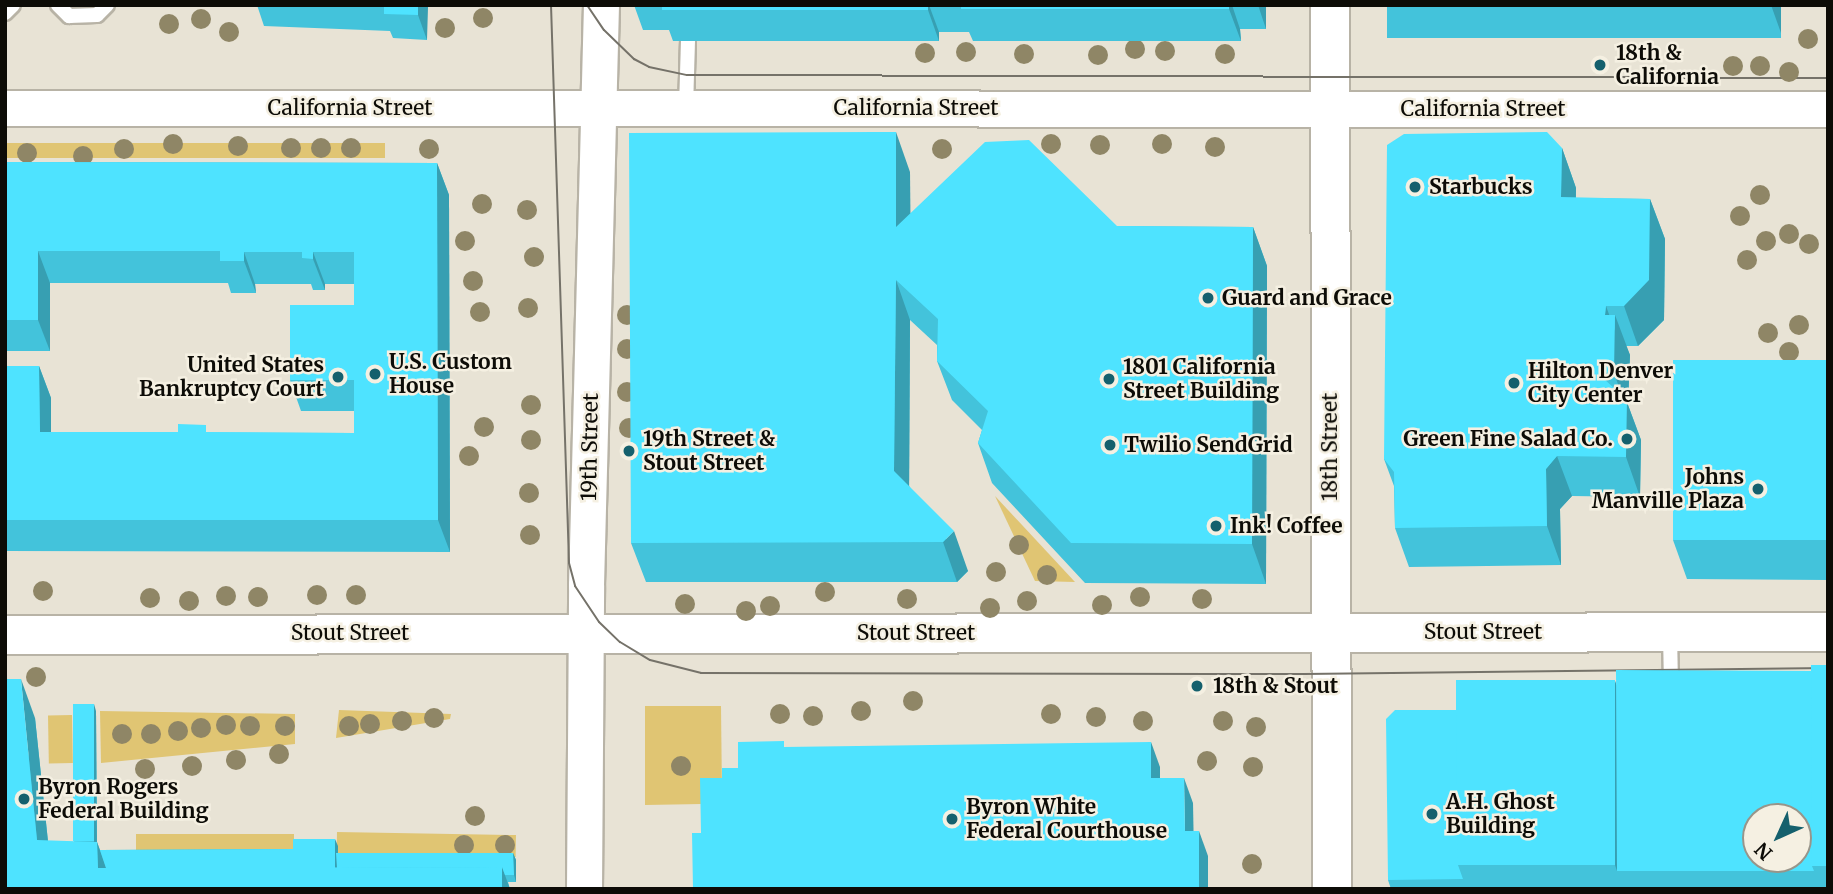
<!DOCTYPE html>
<html>
<head>
<meta charset="utf-8">
<style>
	body { margin:0 }
	#map { position:relative; width:1833px; height:894px; overflow:hidden; background:#e8e3d5; font-family:Merriweather,serif }
	div>[style] { position:absolute }
	.green>* { inset:0; background:#e0c573; transform-origin:0 0 }
	.roads { filter:drop-shadow(2px 0 #b8b3a6) drop-shadow(-2px 0 #b8b3a6) drop-shadow(0 2px #b8b3a6) drop-shadow(0 -2px #b8b3a6) }
	.service>* { height:14px; margin:-7px; padding:0 7px; transform-origin:7px; border-radius:7px; background:#fff }
	.tertiary>* { height:35px; margin:-17.5px; padding:0 17.5px; transform-origin:17.5px; border-radius:17.5px; background:#fff }
	.secondary>* { height:38px; margin:-19px; padding:0 19px; transform-origin:19px; border-radius:19px; background:#fff }
	.tram>* { height:2px; margin:-1px; padding:0 1px; transform-origin:1px; border-radius:1px; background:#757269 }
	.trees>* { width:20px; height:20px; margin:-10px; border-radius:50%; background:#8f8666 }
	.wall>* { inset:0; background:#43c3db; transform-origin:0 0 }
	.shaded-wall>* { inset:0; background:#379fb2 }
	.building>* { inset:0; background:#4ee3ff; transform-origin:0 0 }
	.dots>* { width:19px; height:19px; translate:-50% -50%; box-sizing:border-box; border:4px solid #f5f0e2; border-radius:50% }
	span { translate:-50% -50%; white-space:nowrap; text-align:center; line-height:1.15; -webkit-text-stroke:5px #f5f0e2; paint-order:stroke }
	.poi-label { font-size:21px; color:#0d0c07; font-weight:700 }
	.left { translate:0 -50%; text-align:left }
	.right { translate:-100% -50%; text-align:right }
	.street-label { font-size:21px; color:#0d0c07 }
	.frame { position:absolute; inset:0; border:7px solid #0d0c07; pointer-events:none }
	.north { position:absolute; left:1742px; top:803px; width:70px; height:70px; box-sizing:border-box; background:#f5f0e2; border:2px solid #98958a; border-radius:50%; rotate:225deg; font-size:19px; font-weight:700; line-height:28px; text-align:center; color:#0d0c07 }
	.north::after { content:''; display:block; margin:auto; width:24px; height:32px; background:#15606d; clip-path:polygon(50% 0,100% 100%,50% 72%,0 100%) }
</style>
</head>
<body>
<div id="map">
	<div class="green">
		<div style="left:385px;top:143px;width:15px;height:380px;rotate:90deg"></div>
		<div style="clip-path:polygon(995px 496px,1075px 582px,1035px 581px)"></div>
		<div style="clip-path:polygon(645px 706px,721px 706px,722px 796px,702px 804px,645px 805px)"></div>
		<div style="clip-path:polygon(339px 710px,451px 714px,450px 719px,336px 738px)"></div>
		<div style="clip-path:polygon(100px 711px,295px 714px,295px 744px,101px 763px)"></div>
		<div style="left:72px;top:715px;width:48px;height:24px;rotate:89deg"></div>
		<div style="left:337px;top:832px;width:179px;height:22px;rotate:1deg"></div>
		<div style="left:294px;top:834px;width:20px;height:158px;rotate:90deg"></div>
	</div>
	<div class="roads">
		<div class="service">
			<div style="left:58px;top:5px;width:16px;rotate:45deg"></div>
			<div style="left:69px;top:16px;width:28px;rotate:-2deg"></div>
			<div style="left:97px;top:15px;width:14px;rotate:-45deg"></div>
			<div style="left:5px;top:13px;width:11px;rotate:-45deg"></div>
			<div style="left:686px;top:108px;width:67px;rotate:-88.3deg"></div>
			<div style="left:1670px;top:633px;width:54px;rotate:88.9deg"></div>
		</div>
		<div class="tertiary">
			<div style="left:5px;top:108px;width:1823px;rotate:0.03deg"></div>
			<div style="left:584px;top:889px;width:304px;rotate:-89.6deg"></div>
			<div style="left:586px;top:585px;width:580px;rotate:-88.52deg"></div>
		</div>
		<div class="secondary">
			<div style="left:1330px;top:5px;width:884px;rotate:89.87deg"></div>
			<div style="left:5px;top:635px;width:1823px;rotate:-0.09deg"></div>
		</div>
	</div>
	<div class="tram">
		<div style="left:551px;top:5px;width:558px;rotate:88.15deg"></div>
		<div style="left:569px;top:563px;width:24px;rotate:75deg"></div>
		<div style="left:575px;top:586px;width:43px;rotate:56.3deg"></div>
		<div style="left:599px;top:622px;width:29px;rotate:44deg"></div>
		<div style="left:620px;top:642px;width:35px;rotate:31deg"></div>
		<div style="left:650px;top:660px;width:53px;rotate:14.3deg"></div>
		<div style="left:701px;top:673px;width:603px;rotate:0.1deg"></div>
		<div style="left:1304px;top:674px;width:524px;rotate:-0.66deg"></div>
		<div style="left:587px;top:5px;width:30px;rotate:56deg"></div>
		<div style="left:604px;top:30px;width:42px;rotate:44deg"></div>
		<div style="left:634px;top:59px;width:17px;rotate:28deg"></div>
		<div style="left:649px;top:67px;width:39px;rotate:12deg"></div>
		<div style="left:687px;top:75px;width:1141px;rotate:0.15deg"></div>
	</div>
	<div class="trees">
		<div style="left:483px;top:18px"></div>
		<div style="left:201px;top:19px"></div>
		<div style="left:169px;top:24px"></div>
		<div style="left:445px;top:28px"></div>
		<div style="left:229px;top:32px"></div>
		<div style="left:1808px;top:39px"></div>
		<div style="left:1135px;top:49px"></div>
		<div style="left:1165px;top:51px"></div>
		<div style="left:966px;top:52px"></div>
		<div style="left:925px;top:53px"></div>
		<div style="left:1024px;top:54px"></div>
		<div style="left:1225px;top:54px"></div>
		<div style="left:1098px;top:55px"></div>
		<div style="left:1733px;top:66px"></div>
		<div style="left:1760px;top:66px"></div>
		<div style="left:1789px;top:72px"></div>
		<div style="left:173px;top:144px"></div>
		<div style="left:1051px;top:144px"></div>
		<div style="left:1162px;top:144px"></div>
		<div style="left:1100px;top:145px"></div>
		<div style="left:238px;top:146px"></div>
		<div style="left:1215px;top:147px"></div>
		<div style="left:291px;top:148px"></div>
		<div style="left:321px;top:148px"></div>
		<div style="left:351px;top:148px"></div>
		<div style="left:124px;top:149px"></div>
		<div style="left:429px;top:149px"></div>
		<div style="left:942px;top:149px"></div>
		<div style="left:27px;top:153px"></div>
		<div style="left:83px;top:156px"></div>
		<div style="left:1760px;top:195px"></div>
		<div style="left:482px;top:204px"></div>
		<div style="left:527px;top:210px"></div>
		<div style="left:1740px;top:216px"></div>
		<div style="left:1789px;top:234px"></div>
		<div style="left:465px;top:241px"></div>
		<div style="left:1766px;top:241px"></div>
		<div style="left:1809px;top:244px"></div>
		<div style="left:534px;top:257px"></div>
		<div style="left:1747px;top:260px"></div>
		<div style="left:473px;top:281px"></div>
		<div style="left:528px;top:308px"></div>
		<div style="left:480px;top:312px"></div>
		<div style="left:627px;top:315px"></div>
		<div style="left:1799px;top:325px"></div>
		<div style="left:1768px;top:333px"></div>
		<div style="left:627px;top:349px"></div>
		<div style="left:1789px;top:352px"></div>
		<div style="left:627px;top:392px"></div>
		<div style="left:531px;top:405px"></div>
		<div style="left:484px;top:427px"></div>
		<div style="left:629px;top:428px"></div>
		<div style="left:531px;top:440px"></div>
		<div style="left:469px;top:456px"></div>
		<div style="left:529px;top:493px"></div>
		<div style="left:530px;top:535px"></div>
		<div style="left:1019px;top:545px"></div>
		<div style="left:996px;top:572px"></div>
		<div style="left:1047px;top:575px"></div>
		<div style="left:43px;top:591px"></div>
		<div style="left:825px;top:592px"></div>
		<div style="left:317px;top:595px"></div>
		<div style="left:356px;top:595px"></div>
		<div style="left:226px;top:596px"></div>
		<div style="left:258px;top:597px"></div>
		<div style="left:1140px;top:597px"></div>
		<div style="left:150px;top:598px"></div>
		<div style="left:907px;top:599px"></div>
		<div style="left:1202px;top:599px"></div>
		<div style="left:189px;top:601px"></div>
		<div style="left:1027px;top:601px"></div>
		<div style="left:685px;top:604px"></div>
		<div style="left:1102px;top:605px"></div>
		<div style="left:770px;top:606px"></div>
		<div style="left:990px;top:608px"></div>
		<div style="left:746px;top:611px"></div>
		<div style="left:36px;top:677px"></div>
		<div style="left:913px;top:701px"></div>
		<div style="left:861px;top:711px"></div>
		<div style="left:780px;top:714px"></div>
		<div style="left:1051px;top:714px"></div>
		<div style="left:813px;top:716px"></div>
		<div style="left:1096px;top:717px"></div>
		<div style="left:434px;top:718px"></div>
		<div style="left:402px;top:721px"></div>
		<div style="left:1143px;top:721px"></div>
		<div style="left:1223px;top:721px"></div>
		<div style="left:370px;top:724px"></div>
		<div style="left:226px;top:725px"></div>
		<div style="left:250px;top:726px"></div>
		<div style="left:285px;top:726px"></div>
		<div style="left:349px;top:726px"></div>
		<div style="left:1256px;top:727px"></div>
		<div style="left:201px;top:728px"></div>
		<div style="left:178px;top:731px"></div>
		<div style="left:122px;top:734px"></div>
		<div style="left:151px;top:734px"></div>
		<div style="left:279px;top:754px"></div>
		<div style="left:236px;top:760px"></div>
		<div style="left:1207px;top:761px"></div>
		<div style="left:192px;top:766px"></div>
		<div style="left:681px;top:766px"></div>
		<div style="left:1253px;top:767px"></div>
		<div style="left:145px;top:769px"></div>
		<div style="left:475px;top:816px"></div>
		<div style="left:464px;top:845px"></div>
		<div style="left:505px;top:845px"></div>
		<div style="left:1252px;top:864px"></div>
	</div>
	<div class="wall">
		<div style="clip-path:polygon(257px 5px,427px 5px,427px 40px,393px 38px,390px 31px,264px 26px)"></div>
		<div style="clip-path:polygon(634px 5px,1266px 5px,1266px 29px,1240px 29px,1241px 41px,973px 41px,969px 32px,939px 32px,939px 41px,673px 41px,669px 30px,643px 30px)"></div>
		<div style="left:1387px;top:5px;width:394px;height:33px"></div>
		<div style="clip-path:polygon(1562px 148px,1576px 188px,1576px 198px,1650px 199px,1665px 239px,1664px 320px,1638px 346px,1626px 346px,1630px 355px,1628px 405px,1641px 440px,1640px 497px,1572px 496px,1560px 509px,1561px 565px,1409px 567px,1395px 528px,1394px 486px,1384px 459px)"></div>
		<div style="clip-path:polygon(5px 162px,437px 163px,449px 195px,450px 552px,5px 551px,5px 366px,39px 366px,51px 398px,51px 432px,354px 433px,354px 411px,301px 411px,290px 380px,354px 305px,354px 284px,325px 284px,325px 290px,313px 290px,311px 284px,255px 284px,256px 293px,231px 293px,228px 283px,50px 283px,50px 351px,5px 351px)"></div>
		<div style="clip-path:polygon(910px 172px,910px 213px,1117px 226px,1253px 227px,1267px 266px,1266px 584px,1085px 583px,992px 483px,978px 443px,982px 430px,952px 400px,937px 361px,937px 345px,910px 320px,909px 486px,968px 571px,957px 582px,646px 582px,631px 543px)"></div>
		<div style="clip-path:polygon(1828px 360px,1828px 580px,1687px 579px,1673px 540px)"></div>
		<div style="clip-path:polygon(1828px 665px,1828px 889px,1391px 889px,1388px 880px,1456px 710px,1615px 681px,1616px 685px,1811px 671px)"></div>
		<div style="clip-path:polygon(96px 711px,97px 842px,100px 850px,293px 849px,338px 846px,338px 853px,513px 853px,516px 860px,516px 882px,508px 882px,510px 889px,5px 889px,35px 718px,48px 841px,74px 842px)"></div>
	</div>
	<div class="shaded-wall">
		<div style="clip-path:polygon(418px 5px,427px 5px,428px 7px,427px 40px,418px 15px)"></div>
		<div style="clip-path:polygon(928px 5px,929px 5px,939px 32px,939px 41px,928px 10px)"></div>
		<div style="clip-path:polygon(1229px 5px,1232px 5px,1240px 29px,1241px 41px,1229px 9px)"></div>
		<div style="clip-path:polygon(1258px 5px,1266px 5px,1266px 29px)"></div>
		<div style="clip-path:polygon(1771px 5px,1781px 5px,1781px 33px)"></div>
		<div style="clip-path:polygon(896px 132px,910px 172px,911px 267px,896px 227px)"></div>
		<div style="clip-path:polygon(1562px 148px,1576px 188px,1575px 237px,1561px 197px)"></div>
		<div style="clip-path:polygon(437px 163px,449px 195px,450px 552px,438px 520px)"></div>
		<div style="clip-path:polygon(1650px 199px,1665px 239px,1664px 320px,1638px 346px,1624px 306px)"></div>
		<div style="clip-path:polygon(1253px 227px,1267px 266px,1266px 584px,1252px 544px)"></div>
		<div style="clip-path:polygon(38px 251px,50px 283px,50px 351px,38px 320px)"></div>
		<div style="clip-path:polygon(244px 252px,255px 284px,256px 293px,244px 261px)"></div>
		<div style="clip-path:polygon(313px 252px,325px 284px,325px 290px,313px 259px)"></div>
		<div style="clip-path:polygon(896px 280px,910px 320px,909px 511px,894px 471px)"></div>
		<div style="clip-path:polygon(1606px 306px,1615px 331px,1615px 315px,1630px 355px,1628px 405px,1641px 440px,1640px 497px,1626px 457px,1626px 407px,1614px 373px,1605px 315px)"></div>
		<div style="clip-path:polygon(39px 366px,51px 398px,51px 464px,40px 432px)"></div>
		<div style="clip-path:polygon(1557px 456px,1572px 496px,1560px 509px,1561px 565px,1547px 526px,1546px 469px)"></div>
		<div style="clip-path:polygon(954px 531px,968px 571px,957px 582px,943px 542px)"></div>
		<div style="clip-path:polygon(21px 679px,35px 718px,52px 880px,37px 840px)"></div>
		<div style="clip-path:polygon(1615px 681px,1628px 717px,1617px 871px,1615px 865px)"></div>
		<div style="clip-path:polygon(94px 704px,96px 711px,97px 857px,94px 850px)"></div>
		<div style="clip-path:polygon(1151px 742px,1160px 767px,1160px 803px,1151px 778px)"></div>
		<div style="clip-path:polygon(1184px 778px,1193px 803px,1194px 856px,1185px 831px)"></div>
		<div style="clip-path:polygon(1199px 831px,1208px 856px,1208px 889px,1199px 889px)"></div>
		<div style="clip-path:polygon(335px 839px,338px 846px,337px 889px,334px 889px)"></div>
		<div style="clip-path:polygon(97px 842px,111px 882px,98px 868px)"></div>
		<div style="clip-path:polygon(513px 853px,516px 860px,516px 882px,514px 875px)"></div>
		<div style="clip-path:polygon(502px 867px,510px 889px,502px 889px)"></div>
	</div>
	<div class="building">
		<div style="clip-path:polygon(367px 5px,418px 5px,418px 15px,384px 14px,384px 6px)"></div>
		<div style="left:662px;top:5px;width:266px;height:5px"></div>
		<div style="left:961px;top:5px;width:268px;height:4px"></div>
		<div style="clip-path:polygon(896px 132px,896px 227px,985px 142px,1029px 140px,1117px 226px,1253px 227px,1252px 544px,1071px 543px,978px 443px,988px 411px,937px 361px,938px 319px,896px 280px,894px 471px,954px 531px,943px 542px,631px 543px,629px 133px)"></div>
		<div style="clip-path:polygon(1547px 132px,1562px 148px,1561px 197px,1650px 199px,1649px 280px,1624px 306px,1606px 306px,1605px 315px,1615px 315px,1614px 373px,1604px 372px,1603px 378px,1627px 400px,1626px 457px,1557px 456px,1546px 469px,1547px 526px,1395px 528px,1394px 472px,1384px 459px,1387px 145px,1404px 134px)"></div>
		<div style="clip-path:polygon(5px 162px,437px 163px,438px 520px,5px 520px,5px 366px,39px 366px,40px 432px,178px 432px,178px 424px,206px 425px,206px 432px,354px 433px,354px 380px,290px 380px,290px 305px,354px 305px,354px 252px,313px 252px,313px 259px,302px 258px,302px 252px,244px 252px,244px 261px,220px 261px,220px 251px,38px 251px,38px 320px,5px 320px)"></div>
		<div style="left:1673px;top:360px;width:155px;height:180px"></div>
		<div style="left:1811px;top:665px;width:17px;height:201px"></div>
		<div style="clip-path:polygon(evenodd,1616px 670px,1811px 671px,1812px 866px,1814px 871px,1617px 871px,1616px 670px,1756px 817px,1798px 817px,1798px 859px,1756px 859px,1756px 817px)"></div>
		<div style="clip-path:polygon(5px 679px,21px 679px,37px 840px,97px 842px,98px 868px,502px 867px,502px 889px,5px 889px)"></div>
		<div style="left:1456px;top:680px;width:159px;height:185px"></div>
		<div style="left:73px;top:704px;width:21px;height:137px"></div>
		<div style="clip-path:polygon(1395px 710px,1456px 710px,1458px 865px,1463px 879px,1388px 880px,1386px 719px)"></div>
		<div style="clip-path:polygon(784px 741px,784px 747px,1151px 742px,1151px 778px,1184px 778px,1185px 831px,1199px 831px,1199px 889px,693px 889px,692px 833px,701px 833px,700px 778px,722px 778px,722px 768px,738px 768px,738px 742px)"></div>
		<div style="clip-path:polygon(293px 839px,335px 839px,335px 868px,106px 868px,100px 850px,293px 849px)"></div>
		<div style="clip-path:polygon(336px 853px,513px 853px,514px 875px,505px 875px,502px 867px,337px 868px)"></div>
	</div>
	<div class="dots">
		<div style="left:1600px;top:65px;background:#15606d"></div>
		<div style="left:1415px;top:187px;background:#15606d"></div>
		<div style="left:1208px;top:298px;background:#15606d"></div>
		<div style="left:375px;top:374px;background:#15606d"></div>
		<div style="left:338px;top:377px;background:#15606d"></div>
		<div style="left:1109px;top:379px;background:#15606d"></div>
		<div style="left:1514px;top:383px;background:#15606d"></div>
		<div style="left:1627px;top:439px;background:#15606d"></div>
		<div style="left:1110px;top:445px;background:#15606d"></div>
		<div style="left:629px;top:451px;background:#15606d"></div>
		<div style="left:1758px;top:489px;background:#15606d"></div>
		<div style="left:1216px;top:526px;background:#15606d"></div>
		<div style="left:1197px;top:686px;background:#15606d"></div>
		<div style="left:24px;top:799px;background:#15606d"></div>
		<div style="left:1432px;top:814px;background:#15606d"></div>
		<div style="left:952px;top:819px;background:#15606d"></div>
	</div>
	<div class="poi-label">
		<span class="left" style="left:1616px;top:65px">18th &amp;<br>California</span>
		<span class="left" style="left:1429px;top:187px">Starbucks</span>
		<span class="left" style="left:1222px;top:298px">Guard and Grace</span>
		<span class="left" style="left:389px;top:374px">U.S. Custom<br>House</span>
		<span class="right" style="left:324px;top:377px">United States<br>Bankruptcy Court</span>
		<span class="left" style="left:1123px;top:379px">1801 California<br>Street Building</span>
		<span class="left" style="left:1528px;top:383px">Hilton Denver<br>City Center</span>
		<span class="left" style="left:643px;top:451px">19th Street &amp;<br>Stout Street</span>
		<span class="right" style="left:1613px;top:439px">Green Fine Salad Co.</span>
		<span class="left" style="left:1124px;top:445px">Twilio SendGrid</span>
		<span class="right" style="left:1744px;top:489px">Johns<br>Manville Plaza</span>
		<span class="left" style="left:1230px;top:526px">Ink! Coffee</span>
		<span class="left" style="left:1213px;top:686px">18th &amp; Stout</span>
		<span class="left" style="left:38px;top:799px">Byron Rogers<br>Federal Building</span>
		<span class="left" style="left:1446px;top:814px">A.H. Ghost<br>Building</span>
		<span class="left" style="left:966px;top:819px">Byron White<br>Federal Courthouse</span>
	</div>
	<div class="street-label">
		<span style="left:350px;top:108px">California Street</span>
		<span style="left:916px;top:108px">California Street</span>
		<span style="left:1483px;top:109px">California Street</span>
		<span style="left:590px;top:447px;rotate:-89deg">19th Street</span>
		<span style="left:1330px;top:447px;rotate:-90deg">18th Street</span>
		<span style="left:1483px;top:632px">Stout Street</span>
		<span style="left:350px;top:633px">Stout Street</span>
		<span style="left:916px;top:633px">Stout Street</span>
	</div>
	<div class="frame"></div>
	<div class="north">N</div>
</div>
</body>
</html>
